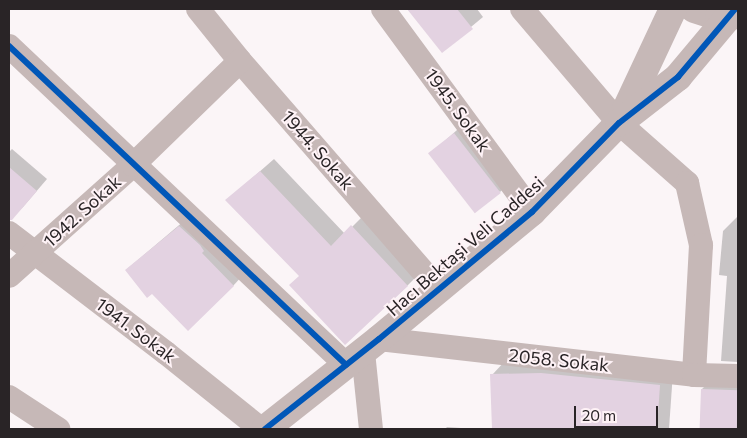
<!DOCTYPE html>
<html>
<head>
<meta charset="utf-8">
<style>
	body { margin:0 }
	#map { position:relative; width:747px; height:438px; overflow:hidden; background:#fbf5f7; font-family:Commissioner,sans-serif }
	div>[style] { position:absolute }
	.shadow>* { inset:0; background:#0003 }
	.building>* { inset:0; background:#e3d2e1; transform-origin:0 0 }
	.minor>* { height:24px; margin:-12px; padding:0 12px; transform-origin:12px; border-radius:12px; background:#c6b8b7 }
	.tertiary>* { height:28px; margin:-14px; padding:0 14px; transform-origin:14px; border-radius:14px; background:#c6b8b7 }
	.cycleway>* { height:6px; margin:-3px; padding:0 3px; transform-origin:3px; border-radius:3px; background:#0057b8 }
	span { translate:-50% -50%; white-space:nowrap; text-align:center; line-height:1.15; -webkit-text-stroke:4px #fef2f6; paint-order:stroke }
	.street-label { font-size:18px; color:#292426 }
	.frame { position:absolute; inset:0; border:10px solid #292426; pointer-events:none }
	.scale { position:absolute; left:574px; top:406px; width:84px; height:22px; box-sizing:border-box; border:2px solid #292426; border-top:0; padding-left:6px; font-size:15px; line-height:18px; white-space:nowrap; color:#292426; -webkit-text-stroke:4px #fef2f6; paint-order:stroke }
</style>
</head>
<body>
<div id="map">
	<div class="shadow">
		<div style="clip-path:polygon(408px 9px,477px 9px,483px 17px,442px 51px)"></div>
		<div style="clip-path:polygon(466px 122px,512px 181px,500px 192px,430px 154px)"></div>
		<div style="clip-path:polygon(12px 149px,47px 179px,23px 207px,9px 219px,9px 152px)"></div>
		<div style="clip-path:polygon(274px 159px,345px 234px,365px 214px,420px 273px,407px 286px,300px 276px,227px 200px)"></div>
		<div style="clip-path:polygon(191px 215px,244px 274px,233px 286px,152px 292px,126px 270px)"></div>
		<div style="clip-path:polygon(738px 216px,738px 362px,721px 361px,727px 276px,719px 275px,723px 231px)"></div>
		<div style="clip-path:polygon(505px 361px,673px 372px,669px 429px,493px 429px,492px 375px)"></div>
		<div style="clip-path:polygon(718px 374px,738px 375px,738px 429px,700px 429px,702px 389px)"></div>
		<div style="clip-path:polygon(447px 427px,475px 429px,445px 429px)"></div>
	</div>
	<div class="building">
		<div style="clip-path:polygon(407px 9px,457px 9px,473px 29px,442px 53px)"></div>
		<div style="left:454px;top:133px;width:76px;height:33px;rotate:52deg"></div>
		<div style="clip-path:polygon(9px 167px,37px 191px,12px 220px,9px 220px)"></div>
		<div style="clip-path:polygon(260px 171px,331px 246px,351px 225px,408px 286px,345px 345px,289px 285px,299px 276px,225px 200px)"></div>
		<div style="clip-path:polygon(179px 226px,200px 245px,204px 251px,202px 253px,234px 286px,188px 331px,152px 294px,147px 298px,125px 270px)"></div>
		<div style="clip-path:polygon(541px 373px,660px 385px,657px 429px,492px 429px,490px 374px)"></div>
		<div style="left:701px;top:389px;width:37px;height:40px;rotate:2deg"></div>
	</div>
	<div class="minor">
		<div style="left:198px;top:9px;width:67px;rotate:51.1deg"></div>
		<div style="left:240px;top:61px;width:303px;rotate:49deg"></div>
		<div style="left:383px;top:9px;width:252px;rotate:53.7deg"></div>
		<div style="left:522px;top:9px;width:150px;rotate:49.6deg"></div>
		<div style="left:619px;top:123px;width:91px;rotate:41.4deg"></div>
		<div style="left:687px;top:183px;width:64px;rotate:77.3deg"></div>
		<div style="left:701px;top:245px;width:130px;rotate:93.1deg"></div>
		<div style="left:9px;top:46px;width:464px;rotate:43.4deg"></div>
		<div style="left:9px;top:233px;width:198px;rotate:37.4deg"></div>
		<div style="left:166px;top:353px;width:122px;rotate:38.7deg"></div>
		<div style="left:9px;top:276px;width:166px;rotate:-41.8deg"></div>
		<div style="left:133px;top:165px;width:149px;rotate:-44.2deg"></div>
		<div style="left:379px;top:339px;width:317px;rotate:6.5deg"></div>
		<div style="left:694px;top:375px;width:44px;rotate:1.3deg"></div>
		<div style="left:363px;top:352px;width:77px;rotate:84.1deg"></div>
		<div style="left:9px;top:397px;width:59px;rotate:33.1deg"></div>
	</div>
	<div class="tertiary">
		<div style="left:694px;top:9px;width:26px;rotate:18deg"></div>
		<div style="left:719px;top:17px;width:19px;rotate:-6deg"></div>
		<div style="left:621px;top:120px;width:123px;rotate:-64.9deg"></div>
		<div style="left:265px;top:429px;width:145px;rotate:-38.3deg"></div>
		<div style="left:379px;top:339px;width:199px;rotate:-39.7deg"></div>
		<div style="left:532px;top:212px;width:124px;rotate:-45.7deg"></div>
		<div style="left:619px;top:123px;width:75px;rotate:-37.9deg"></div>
		<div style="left:678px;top:77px;width:89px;rotate:-50deg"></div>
	</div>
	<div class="cycleway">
		<div style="left:9px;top:46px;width:464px;rotate:43.4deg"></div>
		<div style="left:265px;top:429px;width:145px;rotate:-38.3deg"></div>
		<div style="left:379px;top:339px;width:199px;rotate:-39.7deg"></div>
		<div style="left:532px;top:212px;width:124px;rotate:-45.7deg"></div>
		<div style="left:619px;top:123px;width:75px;rotate:-37.9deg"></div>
		<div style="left:678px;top:77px;width:89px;rotate:-50deg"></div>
	</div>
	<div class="street-label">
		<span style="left:458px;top:110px;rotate:54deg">1945. Sokak</span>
		<span style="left:318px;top:150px;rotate:49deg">1944. Sokak</span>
		<span style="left:82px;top:211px;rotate:-42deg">1942. Sokak</span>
		<span style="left:465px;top:246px;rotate:-41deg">Hacı Bektaşi Veli Caddesi</span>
		<span style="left:136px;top:330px;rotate:37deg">1941. Sokak</span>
		<span style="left:559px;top:360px;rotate:6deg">2058. Sokak</span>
	</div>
	<div class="frame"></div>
	<div class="scale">20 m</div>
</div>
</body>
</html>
